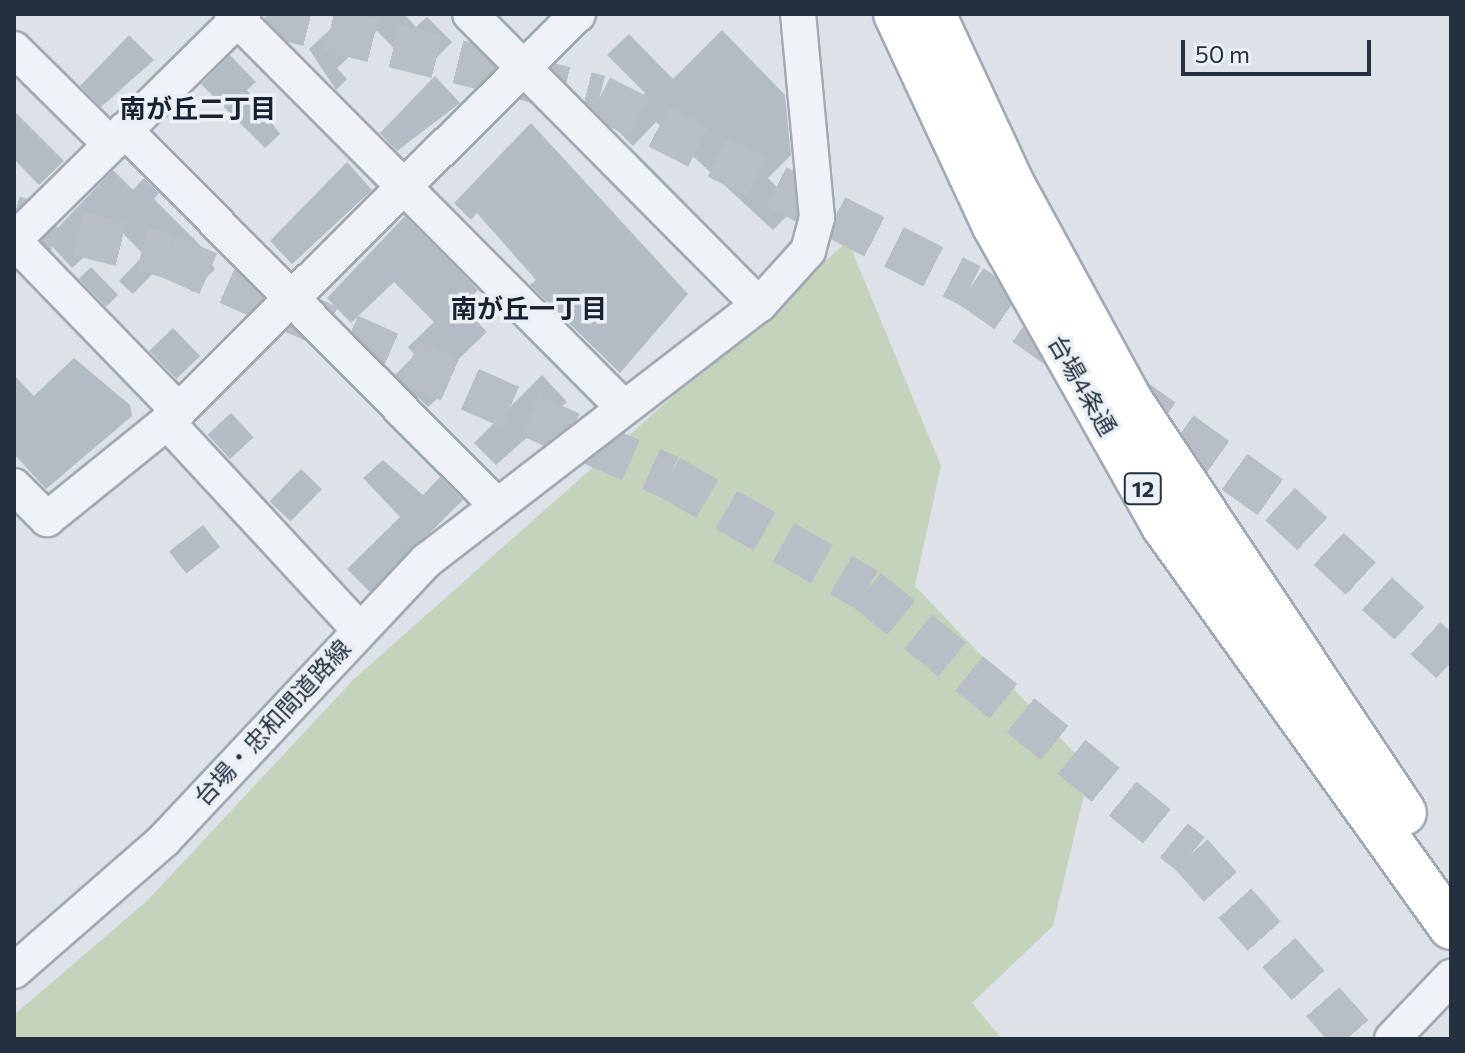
<!DOCTYPE html>
<html>
<head>
<meta charset="utf-8">
<style>
	body { margin:0 }
	#map { position:relative; width:1465px; height:1053px; overflow:hidden; background:#dce2e8; font-family:Commissioner,"Noto Sans JP",sans-serif }
	div>[style] { position:absolute }
	.green>* { inset:0; background:#c4d3bc }
	.building>* { inset:0; background:#b3bbc5; transform-origin:0 0 }
	.highway-tunnel>* { height:44px; margin-top:-22px; transform-origin:0; background:repeating-linear-gradient(90deg,#b7bec6 0 44px,transparent 0 66px) }
	.roads { filter:drop-shadow(2px 0 #a1a9b2) drop-shadow(-2px 0 #a1a9b2) drop-shadow(0 2px #a1a9b2) drop-shadow(0 -2px #a1a9b2) }
	.minor>* { height:34px; margin:-17px; padding:0 17px; transform-origin:17px; border-radius:17px; background:#eff2f6 }
	.highway>* { height:44px; margin:-22px; padding:0 22px; transform-origin:22px; border-radius:22px; background:#fff }
	span { translate:-50% -50%; white-space:nowrap; text-align:center; line-height:1.15; -webkit-text-stroke:7px #ebf0f6; paint-order:stroke }
	.shield-label span { padding:2px 6px; background:#ebf0f6; border:2px solid; border-radius:6px; -webkit-text-stroke-width:0 }
	.shield-label { font-size:22px; color:#243040; font-weight:700 }
	.street-label { font-size:24px; color:#243040 }
	.neighbourhood-label { font-size:26px; color:#172130; font-weight:700 }
	.frame { position:absolute; inset:0; border:16px solid #243040; pointer-events:none }
	.scale { position:absolute; left:1181px; top:40px; width:190px; height:36px; box-sizing:border-box; border:4px solid #243040; border-top:0; padding-left:10px; font-size:24px; line-height:28px; white-space:nowrap; color:#243040; -webkit-text-stroke:6px #ebf0f6; paint-order:stroke }
</style>
</head>
<body>
<div id="map">
	<div class="green">
		<div style="clip-path:polygon(848px 241px,941px 466px,915px 586px,1090px 769px,1053px 926px,972px 1003px,1002px 1039px,14px 1039px,14px 1015px,148px 900px,353px 680px)"></div>
	</div>
	<div class="building">
		<div style="clip-path:polygon(347px 14px,404px 14px,416px 27px,427px 17px,452px 42px,420px 75px,377px 31px,337px 68px,347px 79px,336px 90px,309px 49px)"></div>
		<div style="clip-path:polygon(722px 30px,785px 95px,791px 155px,768px 178px,796px 207px,773px 230px,656px 122px,633px 146px,613px 126px,645px 93px,607px 55px,629px 34px,673px 79px)"></div>
		<div style="clip-path:polygon(129px 35px,154px 60px,101px 107px,80px 86px)"></div>
		<div style="clip-path:polygon(230px 55px,256px 82px,247px 90px,280px 134px,265px 148px,201px 84px)"></div>
		<div style="clip-path:polygon(435px 76px,460px 103px,397px 151px,380px 133px)"></div>
		<div style="clip-path:polygon(14px 111px,64px 161px,39px 185px,14px 159px)"></div>
		<div style="clip-path:polygon(531px 123px,688px 294px,620px 373px,530px 285px,536px 280px,477px 213px,471px 220px,454px 203px)"></div>
		<div style="clip-path:polygon(347px 162px,372px 190px,292px 264px,270px 241px)"></div>
		<div style="clip-path:polygon(113px 170px,133px 190px,144px 178px,159px 193px,154px 199px,199px 244px,215px 269px,192px 292px,164px 262px,133px 294px,119px 281px,144px 255px,117px 227px,72px 268px,46px 240px)"></div>
		<div style="clip-path:polygon(405px 216px,478px 290px,462px 306px,487px 332px,449px 368px,453px 372px,435px 389px,441px 395px,428px 407px,395px 375px,415px 355px,408px 347px,434px 322px,394px 282px,351px 323px,327px 298px)"></div>
		<div style="left:91px;top:267px;width:39px;height:17px;rotate:46deg"></div>
		<div style="left:173px;top:328px;width:39px;height:33px;rotate:46deg"></div>
		<div style="clip-path:polygon(74px 358px,130px 405px,132px 416px,46px 489px,14px 454px,14px 375px,34px 396px)"></div>
		<div style="clip-path:polygon(542px 375px,567px 402px,496px 465px,474px 443px)"></div>
		<div style="left:231px;top:413px;width:33px;height:32px;rotate:47deg"></div>
		<div style="clip-path:polygon(383px 460px,423px 495px,440px 477px,463px 500px,370px 592px,347px 569px,400px 517px,363px 478px)"></div>
		<div style="left:301px;top:469px;width:29px;height:45px;rotate:44deg"></div>
		<div style="left:203px;top:525px;width:28px;height:43px;rotate:52deg"></div>
	</div>
	<div class="highway-tunnel">
		<div style="left:266px;top:14px;width:344px;rotate:14deg"></div>
		<div style="left:600px;top:97px;width:416px;rotate:27deg"></div>
		<div style="left:971px;top:286px;width:126px;rotate:35deg"></div>
		<div style="left:14px;top:218px;width:159px;rotate:13.9deg"></div>
		<div style="left:168px;top:256px;width:548px;rotate:23.8deg"></div>
		<div style="left:669px;top:477px;width:228px;rotate:29.7deg"></div>
		<div style="left:867px;top:590px;width:418px;rotate:39.2deg"></div>
		<div style="left:1191px;top:854px;width:248px;rotate:48.3deg"></div>
		<div style="left:1127px;top:395px;width:188px;rotate:35.5deg"></div>
		<div style="left:1280px;top:504px;width:233px;rotate:42.7deg"></div>
	</div>
	<div class="roads">
		<div class="minor">
			<div style="left:232px;top:14px;width:552px;rotate:45.15deg"></div>
			<div style="left:470px;top:14px;width:410px;rotate:45.2deg"></div>
			<div style="left:14px;top:49px;width:134px;rotate:44.7deg"></div>
			<div style="left:125px;top:130px;width:526px;rotate:45.31deg"></div>
			<div style="left:14px;top:240px;width:322px;rotate:-44.6deg"></div>
			<div style="left:14px;top:241px;width:237px;rotate:45.9deg"></div>
			<div style="left:167px;top:422px;width:281px;rotate:47.2deg"></div>
			<div style="left:14px;top:486px;width:47px;rotate:45deg"></div>
			<div style="left:47px;top:519px;width:154px;rotate:-38.9deg"></div>
			<div style="left:167px;top:422px;width:579px;rotate:-44.79deg"></div>
			<div style="left:14px;top:971px;width:199px;rotate:-41.1deg"></div>
			<div style="left:164px;top:840px;width:383px;rotate:-46.8deg"></div>
			<div style="left:426px;top:561px;width:420px;rotate:-37.6deg"></div>
			<div style="left:759px;top:305px;width:73px;rotate:-47.8deg"></div>
			<div style="left:808px;top:251px;width:34px;rotate:-75deg"></div>
			<div style="left:817px;top:218px;width:205px;rotate:-95.3deg"></div>
			<div style="left:1392px;top:1039px;width:86px;rotate:-46.4deg"></div>
		</div>
		<div class="highway">
			<div style="left:896px;top:14px;width:234px;rotate:65deg"></div>
			<div style="left:995px;top:226px;width:344px;rotate:60.6deg"></div>
			<div style="left:1164px;top:526px;width:493px;rotate:54.4deg"></div>
			<div style="left:933px;top:14px;width:187px;rotate:65.1deg"></div>
			<div style="left:1012px;top:184px;width:248px;rotate:61.4deg"></div>
			<div style="left:1131px;top:402px;width:493px;rotate:56.4deg"></div>
		</div>
	</div>
	<div class="shield-label">
		<span style="left:1143px;top:489px">12</span>
	</div>
	<div class="street-label">
		<span style="left:1083px;top:385px;rotate:60deg">台場4条通</span>
		<span style="left:272px;top:722px;rotate:-47deg">台場・忠和間道路線</span>
	</div>
	<div class="neighbourhood-label">
		<span style="left:198px;top:108px">南が丘二丁目</span>
		<span style="left:529px;top:308px">南が丘一丁目</span>
	</div>
	<div class="frame"></div>
	<div class="scale">50 m</div>
</div>
</body>
</html>
